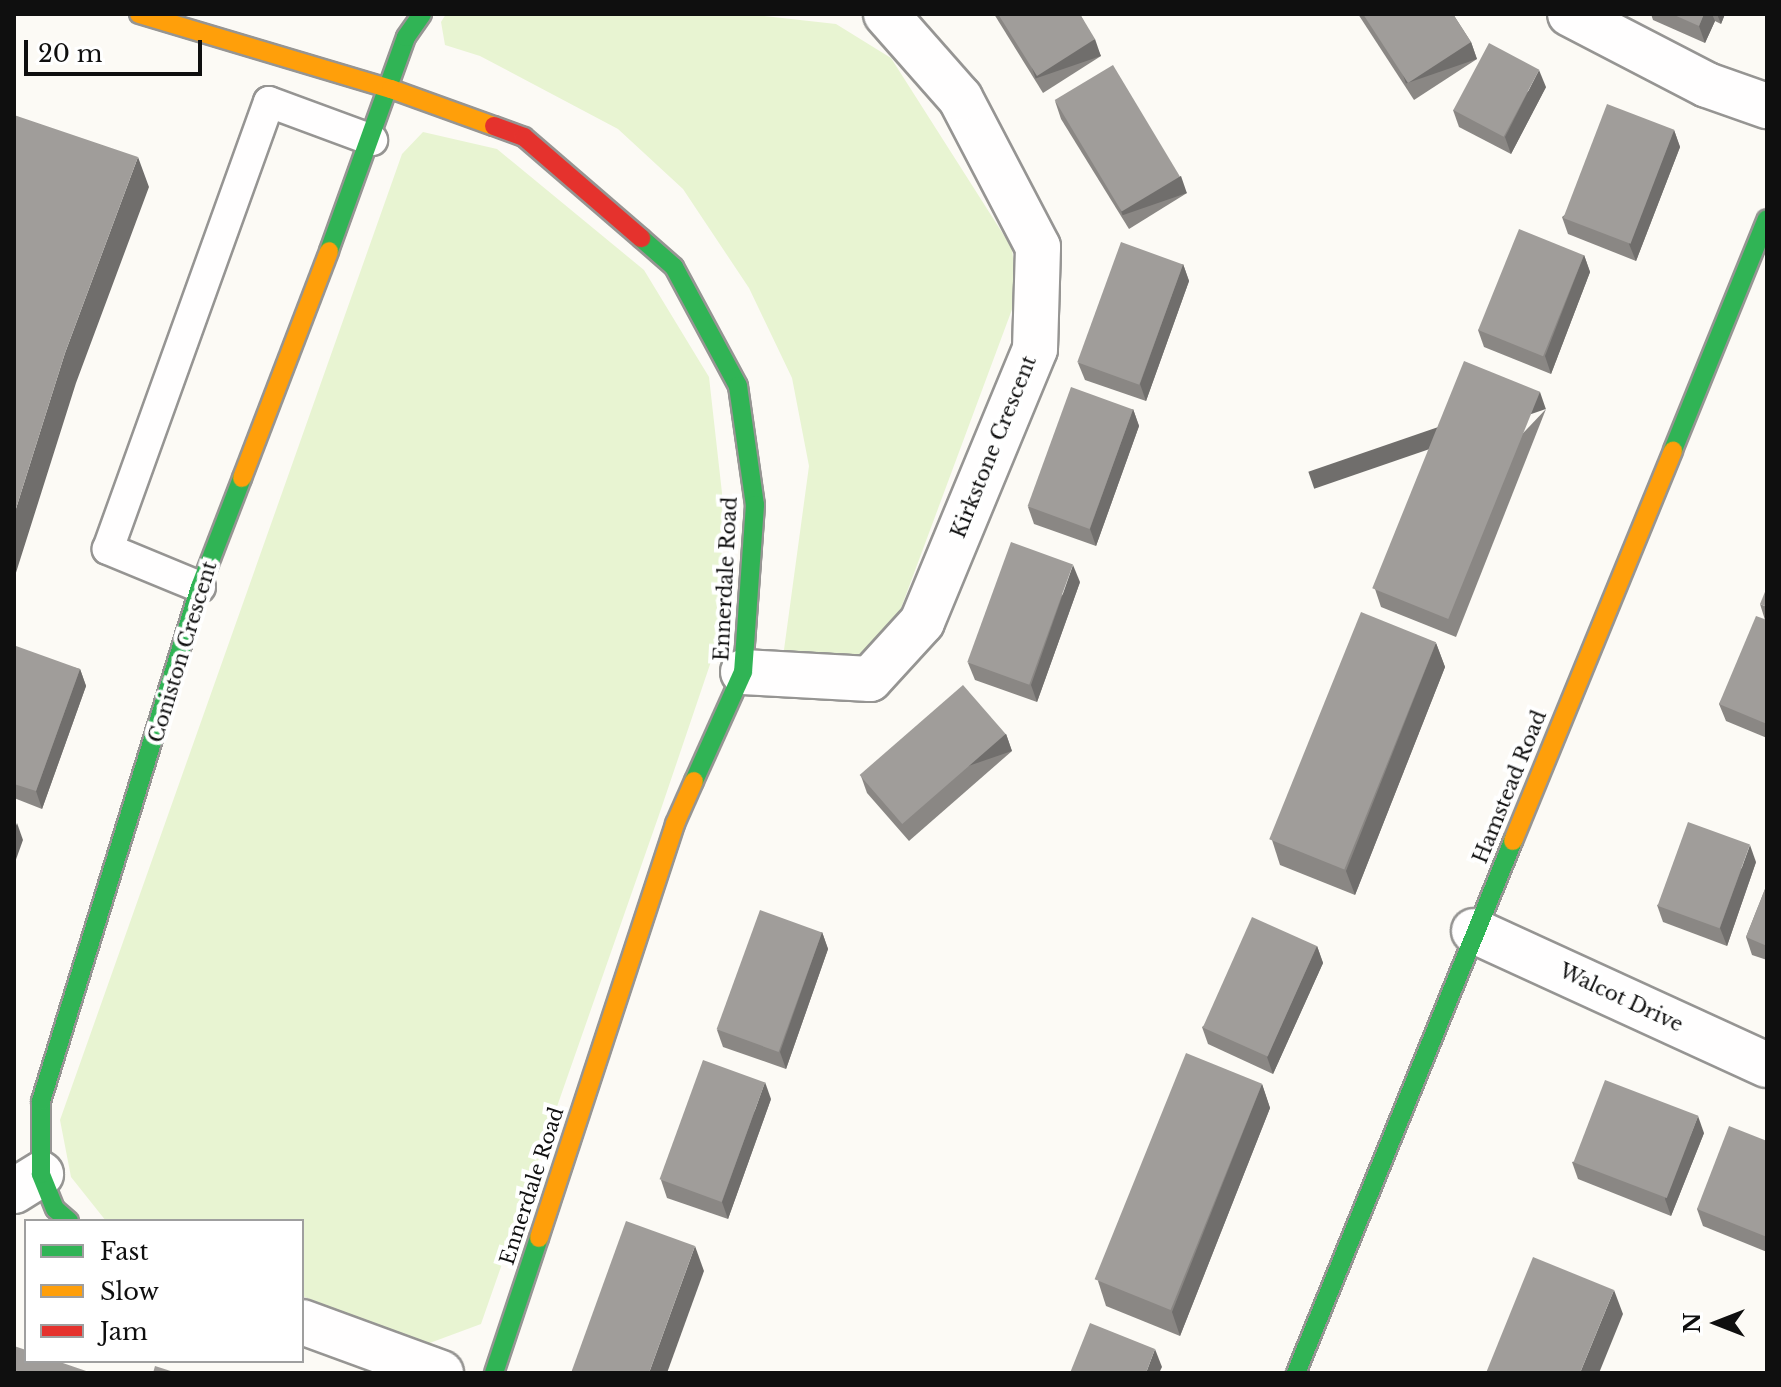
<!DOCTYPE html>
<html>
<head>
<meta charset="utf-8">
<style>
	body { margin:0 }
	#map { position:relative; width:1781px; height:1387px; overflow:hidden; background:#fcfaf5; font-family:"Libre Baskerville",serif }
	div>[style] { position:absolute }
	.green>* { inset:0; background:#e8f4d2 }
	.roads { filter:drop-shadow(2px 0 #969593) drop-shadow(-2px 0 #969593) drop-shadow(0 2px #969593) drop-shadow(0 -2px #969593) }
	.lane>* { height:30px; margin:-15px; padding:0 15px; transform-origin:15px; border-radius:15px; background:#fffefe }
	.street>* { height:44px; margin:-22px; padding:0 22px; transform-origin:22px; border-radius:22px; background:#fffefe }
	.fast>* { height:18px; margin:-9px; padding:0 9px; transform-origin:9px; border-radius:9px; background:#30b455 }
	.slow>* { height:18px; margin:-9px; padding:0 9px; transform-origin:9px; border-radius:9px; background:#ff9f0a }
	.jam>* { height:18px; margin:-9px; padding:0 9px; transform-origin:9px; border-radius:9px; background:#e5322d }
	.wall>* { inset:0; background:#8a8784 }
	.shaded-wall>* { inset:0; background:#706e6c; transform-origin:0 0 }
	.building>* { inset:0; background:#a09d9a; transform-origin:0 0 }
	span { translate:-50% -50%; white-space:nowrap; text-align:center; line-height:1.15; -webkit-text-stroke:8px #fff; paint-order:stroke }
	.street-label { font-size:20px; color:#0f0f0f }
	.frame { position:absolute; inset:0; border:16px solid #0f0f0f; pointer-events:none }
	.legend { position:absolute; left:24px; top:1219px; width:280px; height:144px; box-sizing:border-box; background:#fff; border:2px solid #9f9f9f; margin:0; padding:10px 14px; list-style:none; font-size:24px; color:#0f0f0f }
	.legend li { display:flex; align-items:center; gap:16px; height:40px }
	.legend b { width:40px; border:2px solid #9f9f9f }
	.north { position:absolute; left:1677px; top:1283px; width:80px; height:80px; -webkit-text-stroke:6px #fff; paint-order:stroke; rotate:270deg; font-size:22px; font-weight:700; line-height:32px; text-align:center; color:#0f0f0f }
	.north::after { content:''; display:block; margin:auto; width:28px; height:36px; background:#0f0f0f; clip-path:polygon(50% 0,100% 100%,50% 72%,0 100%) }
	.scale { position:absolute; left:24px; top:40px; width:178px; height:36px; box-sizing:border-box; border:4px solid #0f0f0f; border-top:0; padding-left:10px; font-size:24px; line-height:28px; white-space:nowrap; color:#0f0f0f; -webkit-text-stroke:6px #fff; paint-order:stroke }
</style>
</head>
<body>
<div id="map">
	<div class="green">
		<div style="clip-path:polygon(446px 14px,747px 14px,836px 24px,891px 58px,1012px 248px,1017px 296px,897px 619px,868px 658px,783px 657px,809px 466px,792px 378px,749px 288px,683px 189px,618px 129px,480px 56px,445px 45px,441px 22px)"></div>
		<div style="clip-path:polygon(423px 132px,497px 149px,644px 270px,709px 377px,722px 493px,721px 632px,660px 812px,481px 1324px,427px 1344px,302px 1296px,302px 1221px,106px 1221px,71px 1177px,60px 1120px,402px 154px)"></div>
	</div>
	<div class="roads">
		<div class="lane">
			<div style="left:200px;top:587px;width:100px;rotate:-157.6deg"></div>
			<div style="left:108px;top:549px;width:475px;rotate:-70.2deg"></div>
			<div style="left:269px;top:102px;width:110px;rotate:20.3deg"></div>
		</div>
		<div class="street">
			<div style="left:1570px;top:14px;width:154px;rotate:27.4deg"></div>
			<div style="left:1707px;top:85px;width:64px;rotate:19.3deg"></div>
			<div style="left:743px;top:672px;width:127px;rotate:3.2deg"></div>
			<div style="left:870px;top:679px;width:77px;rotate:-47.6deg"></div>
			<div style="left:922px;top:622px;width:295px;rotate:-67.5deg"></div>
			<div style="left:1035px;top:349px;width:102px;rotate:-88.3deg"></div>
			<div style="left:1038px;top:247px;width:168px;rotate:-117.6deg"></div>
			<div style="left:960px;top:98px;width:112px;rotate:-131.4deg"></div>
			<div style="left:1474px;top:931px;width:322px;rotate:24.6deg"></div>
			<div style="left:14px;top:1191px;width:32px;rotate:-32deg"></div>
			<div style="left:302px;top:1322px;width:148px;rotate:20.1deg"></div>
		</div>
		<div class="fast">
			<div style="left:641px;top:238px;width:44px;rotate:41.3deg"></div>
			<div style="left:674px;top:267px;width:135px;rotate:61.7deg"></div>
			<div style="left:738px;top:386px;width:120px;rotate:81.9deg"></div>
			<div style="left:755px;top:505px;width:167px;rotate:94.1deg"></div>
			<div style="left:743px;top:672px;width:120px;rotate:114.2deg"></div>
			<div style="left:329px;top:251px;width:227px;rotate:-70.2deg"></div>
			<div style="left:406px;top:37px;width:28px;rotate:-55deg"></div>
			<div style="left:1673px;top:450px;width:249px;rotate:-67.9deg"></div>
			<div style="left:69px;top:1221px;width:18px;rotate:-139deg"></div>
			<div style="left:55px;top:1209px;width:38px;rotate:-112deg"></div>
			<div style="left:41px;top:1174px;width:73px;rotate:-90deg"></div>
			<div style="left:41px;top:1101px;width:538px;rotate:-72.81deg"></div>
			<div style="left:200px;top:587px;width:117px;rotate:-68.9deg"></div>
			<div style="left:494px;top:1373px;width:142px;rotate:-71.6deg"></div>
			<div style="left:1296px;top:1373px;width:575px;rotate:-67.81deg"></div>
		</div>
		<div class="slow">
			<div style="left:139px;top:14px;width:263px;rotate:16.6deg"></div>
			<div style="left:391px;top:89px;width:109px;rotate:19.8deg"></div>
			<div style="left:242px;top:478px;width:243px;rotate:-69deg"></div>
			<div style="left:1513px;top:841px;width:422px;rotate:-67.7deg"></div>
			<div style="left:539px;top:1238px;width:436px;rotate:-71.8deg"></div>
			<div style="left:675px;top:824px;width:47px;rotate:-66.2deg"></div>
		</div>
		<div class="jam">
			<div style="left:494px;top:126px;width:32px;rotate:20deg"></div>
			<div style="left:524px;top:137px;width:155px;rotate:40.8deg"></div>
		</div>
	</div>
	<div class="wall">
		<div style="clip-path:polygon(994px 14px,1080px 14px,1101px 56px,1043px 93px)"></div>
		<div style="clip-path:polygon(1358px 14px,1453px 14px,1471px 42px,1477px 59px,1414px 100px)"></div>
		<div style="clip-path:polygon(1651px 14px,1725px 14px,1721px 24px,1715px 21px,1705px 43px,1653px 20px)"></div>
		<div style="clip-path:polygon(1546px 87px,1511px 154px,1459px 127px,1453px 110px)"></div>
		<div style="clip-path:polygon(1055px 101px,1187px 193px,1129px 229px,1061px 119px)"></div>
		<div style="clip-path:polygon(1674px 130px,1680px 147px,1636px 261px,1568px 234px,1562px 217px)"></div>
		<div style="clip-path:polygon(1584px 255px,1590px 272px,1551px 374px,1484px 347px,1478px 330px)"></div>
		<div style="clip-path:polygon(1183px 264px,1189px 281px,1146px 401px,1085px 380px,1078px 363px)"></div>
		<div style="clip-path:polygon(1133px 409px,1139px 426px,1096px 546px,1034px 524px,1028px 507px)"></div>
		<div style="clip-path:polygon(1546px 409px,1456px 637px,1381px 607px,1375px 589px)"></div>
		<div style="clip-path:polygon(1080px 582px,1037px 702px,975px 680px,968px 663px)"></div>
		<div style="clip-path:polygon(1760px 604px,1767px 607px,1767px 738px,1726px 721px,1719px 704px,1765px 620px)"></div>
		<div style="clip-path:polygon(1436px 643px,1445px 667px,1355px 895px,1280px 865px,1272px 840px)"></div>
		<div style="clip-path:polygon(14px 651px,80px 669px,86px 686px,42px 809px,14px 798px)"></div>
		<div style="clip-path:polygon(1006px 734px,1012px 751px,909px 841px,867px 793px,861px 776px)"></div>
		<div style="clip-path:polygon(1756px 862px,1727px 946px,1663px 922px,1657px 905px)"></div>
		<div style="clip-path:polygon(1767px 884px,1767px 960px,1752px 955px,1746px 937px)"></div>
		<div style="clip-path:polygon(822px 932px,828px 949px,786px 1069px,723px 1047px,717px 1030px)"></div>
		<div style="clip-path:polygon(1317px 946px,1323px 963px,1273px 1074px,1208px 1044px,1202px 1027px)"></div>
		<div style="clip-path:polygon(1262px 1084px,1270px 1108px,1180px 1336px,1106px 1306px,1098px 1281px)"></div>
		<div style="clip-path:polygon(771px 1099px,728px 1219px,667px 1198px,661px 1180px)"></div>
		<div style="clip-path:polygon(1704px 1133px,1671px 1216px,1578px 1179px,1572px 1162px)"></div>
		<div style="clip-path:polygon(1767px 1141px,1767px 1252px,1703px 1226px,1697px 1209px)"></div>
	</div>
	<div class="shaded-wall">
		<div style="clip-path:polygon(1704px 14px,1712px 14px,1715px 21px,1705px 43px,1699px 26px)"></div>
		<div style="clip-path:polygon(1717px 14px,1725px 14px,1721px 24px)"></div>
		<div style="left:1095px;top:39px;width:18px;height:69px;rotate:71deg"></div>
		<div style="left:1471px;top:42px;width:18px;height:75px;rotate:71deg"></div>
		<div style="clip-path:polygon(1539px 70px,1546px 87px,1511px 154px,1505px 137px)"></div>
		<div style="clip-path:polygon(1674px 130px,1680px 147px,1636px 261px,1629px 244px)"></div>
		<div style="clip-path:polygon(138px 157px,149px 187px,76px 383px,14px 579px,14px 515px,65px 353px)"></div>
		<div style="left:1181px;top:176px;width:18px;height:68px;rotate:71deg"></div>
		<div style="clip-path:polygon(1584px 255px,1590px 272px,1551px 374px,1545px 356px)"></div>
		<div style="clip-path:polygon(1183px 264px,1189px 281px,1146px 401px,1140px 384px)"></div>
		<div style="left:1540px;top:392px;width:18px;height:245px;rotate:71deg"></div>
		<div style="clip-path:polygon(1133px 409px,1139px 426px,1096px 546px,1090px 529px)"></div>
		<div style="clip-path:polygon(1073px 565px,1080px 582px,1037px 702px,1031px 685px)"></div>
		<div style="clip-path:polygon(1436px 643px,1445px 667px,1355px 895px,1346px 871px)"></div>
		<div style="clip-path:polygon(80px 669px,86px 686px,42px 809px,36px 791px)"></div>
		<div style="left:1006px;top:734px;width:18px;height:137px;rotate:71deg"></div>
		<div style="clip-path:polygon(17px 823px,23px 840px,14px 865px,14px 831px)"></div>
		<div style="clip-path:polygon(1750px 845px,1756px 862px,1727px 946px,1720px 928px)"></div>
		<div style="clip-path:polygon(822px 932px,828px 949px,786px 1069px,780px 1052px)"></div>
		<div style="clip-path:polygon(1317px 946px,1323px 963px,1273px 1074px,1267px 1057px)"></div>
		<div style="clip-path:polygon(765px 1082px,771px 1099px,728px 1219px,722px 1202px)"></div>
		<div style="clip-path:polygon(1262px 1084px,1270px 1108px,1180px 1336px,1172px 1312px)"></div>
		<div style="clip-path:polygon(1698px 1116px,1704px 1133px,1671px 1216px,1665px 1199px)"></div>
		<div style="clip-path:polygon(695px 1246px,704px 1271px,667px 1373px,649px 1373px)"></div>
		<div style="clip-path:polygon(1614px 1290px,1623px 1314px,1599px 1373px,1580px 1373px)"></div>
		<div style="clip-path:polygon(1155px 1349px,1162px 1367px,1159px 1373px,1146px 1373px)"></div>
	</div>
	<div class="building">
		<div style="clip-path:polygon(998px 14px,1080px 14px,1095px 39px,1037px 76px)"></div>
		<div style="clip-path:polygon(1363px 14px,1453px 14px,1471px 42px,1408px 83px)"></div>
		<div style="clip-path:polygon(1672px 14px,1704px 14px,1699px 26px)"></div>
		<div style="left:1489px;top:43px;width:57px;height:76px;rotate:28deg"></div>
		<div style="left:1113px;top:65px;width:130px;height:68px;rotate:59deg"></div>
		<div style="left:1607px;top:104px;width:72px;height:122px;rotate:21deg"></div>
		<div style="clip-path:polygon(14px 115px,138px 157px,65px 353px,14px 515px)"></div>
		<div style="left:1519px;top:229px;width:70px;height:109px;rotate:22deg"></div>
		<div style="left:1121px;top:242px;width:66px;height:128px;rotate:20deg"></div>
		<div style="left:1464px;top:361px;width:82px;height:245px;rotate:22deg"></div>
		<div style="left:1071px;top:387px;width:66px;height:127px;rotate:20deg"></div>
		<div style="left:1011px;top:542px;width:66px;height:128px;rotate:20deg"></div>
		<div style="clip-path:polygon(1767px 587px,1767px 607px,1760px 604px)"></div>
		<div style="left:1361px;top:612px;width:81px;height:245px;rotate:22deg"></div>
		<div style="clip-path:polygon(1756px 616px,1767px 620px,1767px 724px,1719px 704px)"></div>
		<div style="clip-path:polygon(16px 646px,80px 669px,36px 791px,14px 784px,14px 651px)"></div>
		<div style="left:963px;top:685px;width:65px;height:137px;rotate:49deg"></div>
		<div style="left:1688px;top:822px;width:66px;height:89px;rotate:20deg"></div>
		<div style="clip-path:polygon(1767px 884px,1767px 946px,1746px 937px)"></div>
		<div style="left:760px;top:910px;width:66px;height:127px;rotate:20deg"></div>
		<div style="left:1252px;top:917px;width:71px;height:121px;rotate:24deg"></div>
		<div style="left:1186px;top:1053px;width:82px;height:244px;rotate:22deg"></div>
		<div style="left:703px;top:1060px;width:66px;height:127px;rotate:20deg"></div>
		<div style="left:1605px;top:1080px;width:100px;height:88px;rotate:21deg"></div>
		<div style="clip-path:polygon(1729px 1126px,1767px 1141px,1767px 1237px,1697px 1209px)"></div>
		<div style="clip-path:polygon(626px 1221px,695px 1246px,649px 1373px,571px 1373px)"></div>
		<div style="clip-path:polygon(1533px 1257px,1614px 1290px,1580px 1373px,1486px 1373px)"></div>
		<div style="clip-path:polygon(1090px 1323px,1155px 1349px,1146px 1373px,1070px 1373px)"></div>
		<div style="clip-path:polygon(14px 1346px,26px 1350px,26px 1361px,57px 1361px,92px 1373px,14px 1373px)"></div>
		<div style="clip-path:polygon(155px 1366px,177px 1373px,153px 1373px)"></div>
	</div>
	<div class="street-label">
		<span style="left:994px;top:447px;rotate:-68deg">Kirkstone Crescent</span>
		<span style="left:726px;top:579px;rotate:-87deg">Ennerdale Road</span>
		<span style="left:183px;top:652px;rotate:-73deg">Coniston Crescent</span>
		<span style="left:1510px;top:787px;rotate:-68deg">Hamstead Road</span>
		<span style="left:1621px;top:998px;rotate:25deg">Walcot Drive</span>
		<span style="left:532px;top:1186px;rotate:-72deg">Ennerdale Road</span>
	</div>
	<div class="frame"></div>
	<ul class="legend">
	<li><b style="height:10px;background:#30b455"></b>Fast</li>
	<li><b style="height:10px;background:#ff9f0a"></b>Slow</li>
	<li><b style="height:10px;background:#e5322d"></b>Jam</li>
	</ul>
	<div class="north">N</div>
	<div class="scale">20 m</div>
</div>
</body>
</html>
